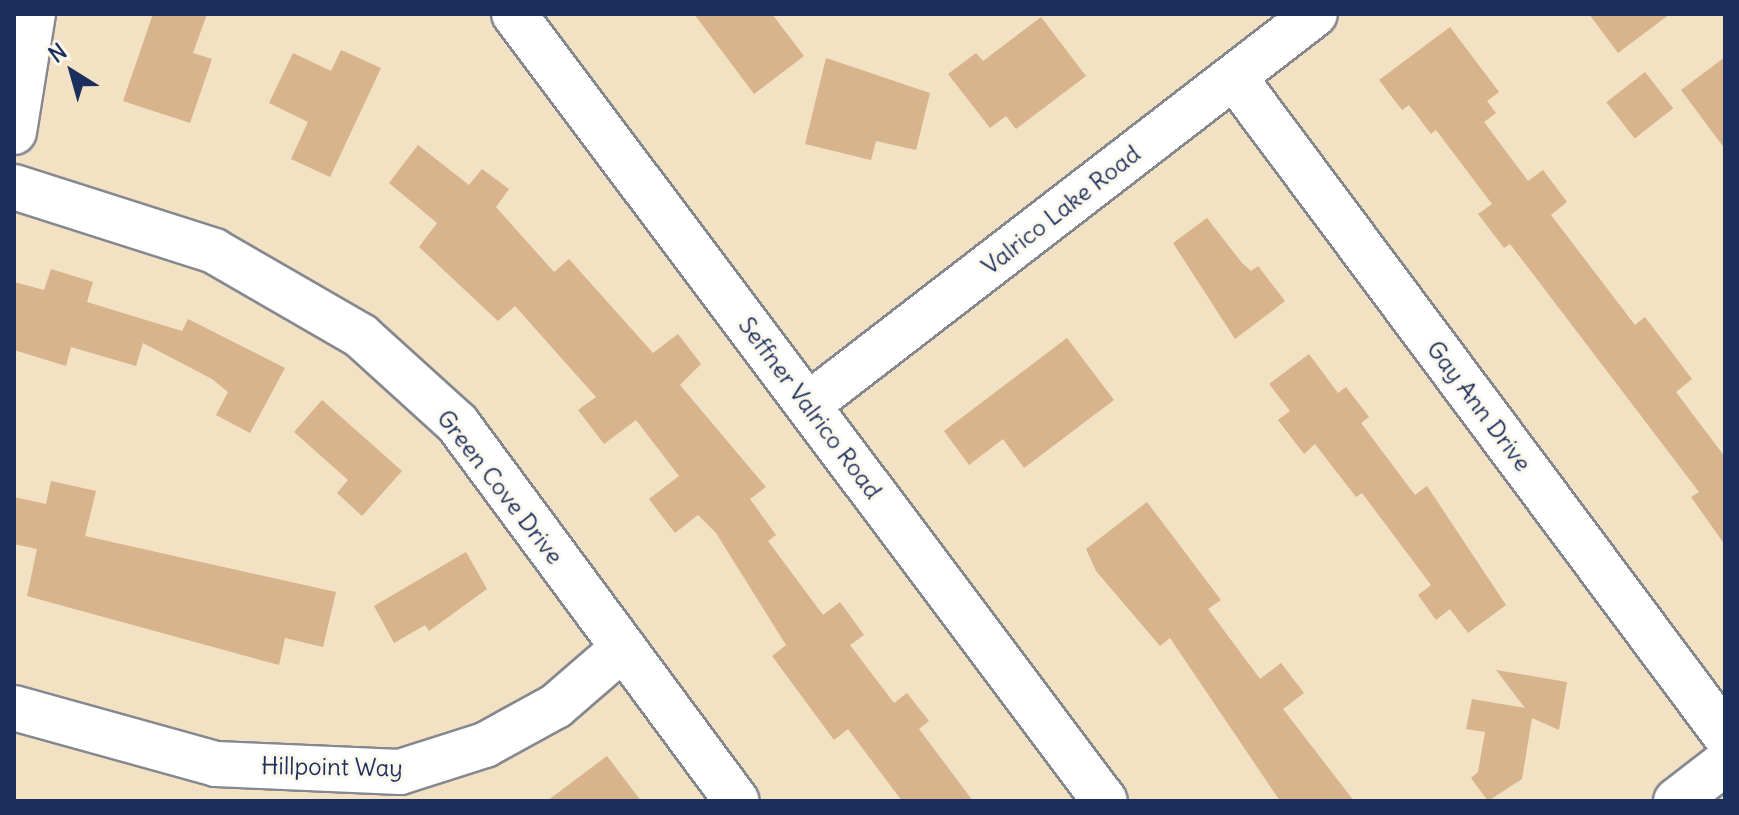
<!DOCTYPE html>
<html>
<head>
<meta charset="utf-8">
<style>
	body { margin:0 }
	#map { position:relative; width:1739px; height:815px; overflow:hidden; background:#f2e1c3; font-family:Delius,sans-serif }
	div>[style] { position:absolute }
	.building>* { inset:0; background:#d7b48b; transform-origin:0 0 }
	.roads { filter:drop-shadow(2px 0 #868890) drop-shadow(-2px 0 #868890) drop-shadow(0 2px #868890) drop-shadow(0 -2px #868890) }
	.minor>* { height:44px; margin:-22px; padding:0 22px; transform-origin:22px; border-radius:22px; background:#fff }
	span { translate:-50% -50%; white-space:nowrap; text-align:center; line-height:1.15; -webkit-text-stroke:6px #fbf7ec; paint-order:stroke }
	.street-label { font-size:24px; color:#1b2f5e }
	.frame { position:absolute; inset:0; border:16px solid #1b2f5e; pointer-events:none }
	.north { position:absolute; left:32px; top:32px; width:80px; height:80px; -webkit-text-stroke:6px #fbf7ec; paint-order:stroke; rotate:323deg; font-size:22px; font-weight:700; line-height:32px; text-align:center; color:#1b2f5e }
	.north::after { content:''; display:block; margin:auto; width:28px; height:36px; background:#1b2f5e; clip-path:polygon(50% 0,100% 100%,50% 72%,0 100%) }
</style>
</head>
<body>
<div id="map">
	<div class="building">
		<div style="clip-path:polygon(153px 14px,207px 14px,193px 53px,212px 59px,190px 123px,123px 101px)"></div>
		<div style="clip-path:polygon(694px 14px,772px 14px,804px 56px,754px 94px)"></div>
		<div style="clip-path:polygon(1589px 14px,1670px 14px,1618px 53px)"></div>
		<div style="clip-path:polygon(1041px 17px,1086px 76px,1016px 129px,1006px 116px,990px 128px,948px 74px,976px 53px,983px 61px)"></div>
		<div style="clip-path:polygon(1450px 27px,1499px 92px,1487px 101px,1496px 113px,1484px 122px,1528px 181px,1543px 170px,1567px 202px,1551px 215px,1635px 325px,1645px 317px,1692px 379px,1676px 392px,1725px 457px,1725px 545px,1691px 497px,1699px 492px,1510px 244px,1504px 248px,1478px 214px,1492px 204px,1436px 130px,1431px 134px,1409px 105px,1402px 110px,1379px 80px)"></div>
		<div style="clip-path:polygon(341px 50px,381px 68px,330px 177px,291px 159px,308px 122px,269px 103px,293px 53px,331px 71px)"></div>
		<div style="clip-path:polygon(1725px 57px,1725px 149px,1681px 90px)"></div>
		<div style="clip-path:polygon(826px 58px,930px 93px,916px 150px,876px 141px,871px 160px,805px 144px)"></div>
		<div style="left:1645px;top:72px;width:46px;height:49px;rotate:52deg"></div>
		<div style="clip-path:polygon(418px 145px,469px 185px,482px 169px,509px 189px,496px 207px,554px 272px,569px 259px,653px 353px,678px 334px,701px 364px,680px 385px,766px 487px,750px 499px,776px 535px,768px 541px,823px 615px,840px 602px,864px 635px,850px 645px,894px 703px,907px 693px,929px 721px,919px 729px,973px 801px,902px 801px,848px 729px,834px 740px,772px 656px,786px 645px,716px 533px,698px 515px,675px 533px,649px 499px,679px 476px,636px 420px,604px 444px,578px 410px,596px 397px,515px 306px,498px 321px,419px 247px,437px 223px,389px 183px)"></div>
		<div style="clip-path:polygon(1207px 218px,1242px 263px,1251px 271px,1258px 266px,1285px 301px,1235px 339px,1173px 243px)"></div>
		<div style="clip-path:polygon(51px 269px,93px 282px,87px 302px,182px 331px,188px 319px,285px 368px,250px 433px,216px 415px,228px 392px,212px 379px,143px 343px,136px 366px,71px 347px,66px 366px,14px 350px,14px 282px,44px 290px)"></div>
		<div style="clip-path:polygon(1067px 338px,1114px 400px,1024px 468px,1003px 439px,969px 465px,944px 431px)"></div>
		<div style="clip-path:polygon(1309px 354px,1338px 393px,1346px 387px,1369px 417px,1361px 423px,1415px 495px,1427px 486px,1506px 605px,1468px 633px,1450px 609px,1436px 620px,1418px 595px,1431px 585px,1362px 493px,1356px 497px,1315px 444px,1304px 454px,1278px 420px,1290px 411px,1269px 384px)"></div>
		<div style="clip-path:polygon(322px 400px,402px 471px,362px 516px,337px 493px,348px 480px,294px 432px)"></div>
		<div style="clip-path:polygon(51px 481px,96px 491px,85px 536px,336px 592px,323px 647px,285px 638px,279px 665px,27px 596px,37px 549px,14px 544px,14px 497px,46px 504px)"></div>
		<div style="clip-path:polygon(1147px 502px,1221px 600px,1208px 609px,1260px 679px,1281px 663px,1304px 693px,1283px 709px,1354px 801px,1280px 801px,1170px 638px,1160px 646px,1096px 571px,1086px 549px)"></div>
		<div style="clip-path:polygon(466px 552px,487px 589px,429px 631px,425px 625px,394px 643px,374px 606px)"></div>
		<div style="clip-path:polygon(1496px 670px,1567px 682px,1559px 730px,1532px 718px,1522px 779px,1488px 801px,1471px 778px,1478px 772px,1485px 732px,1466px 729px,1472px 699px,1525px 708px)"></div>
		<div style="clip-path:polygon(607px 756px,641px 801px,547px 801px)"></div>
	</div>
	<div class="roads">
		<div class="minor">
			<div style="left:514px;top:14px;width:984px;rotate:53.1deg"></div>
			<div style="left:1234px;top:77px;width:821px;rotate:53.27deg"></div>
			<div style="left:14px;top:132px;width:120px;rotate:-80.9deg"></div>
			<div style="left:14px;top:187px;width:210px;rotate:17.7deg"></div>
			<div style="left:214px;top:251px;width:170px;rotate:30deg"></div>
			<div style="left:361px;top:336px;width:130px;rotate:42.2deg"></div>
			<div style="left:457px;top:423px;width:470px;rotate:53.5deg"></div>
			<div style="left:808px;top:405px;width:640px;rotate:-37.64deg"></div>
			<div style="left:14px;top:708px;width:210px;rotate:15.5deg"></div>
			<div style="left:216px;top:764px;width:184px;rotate:2.5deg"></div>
			<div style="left:400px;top:772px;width:89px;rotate:-17.6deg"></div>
			<div style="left:485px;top:745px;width:81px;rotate:-28.8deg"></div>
			<div style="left:556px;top:706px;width:89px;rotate:-40.9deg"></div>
			<div style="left:1676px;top:801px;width:62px;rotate:-37.8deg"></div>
		</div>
	</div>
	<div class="street-label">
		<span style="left:1061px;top:210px;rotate:-38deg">Valrico Lake Road</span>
		<span style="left:1479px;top:406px;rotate:53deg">Gay Ann Drive</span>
		<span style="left:810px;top:408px;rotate:53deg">Seffner Valrico Road</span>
		<span style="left:500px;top:487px;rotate:52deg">Green Cove Drive</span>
		<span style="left:332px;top:767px;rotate:1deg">Hillpoint Way</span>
	</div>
	<div class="frame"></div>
	<div class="north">N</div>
</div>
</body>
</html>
